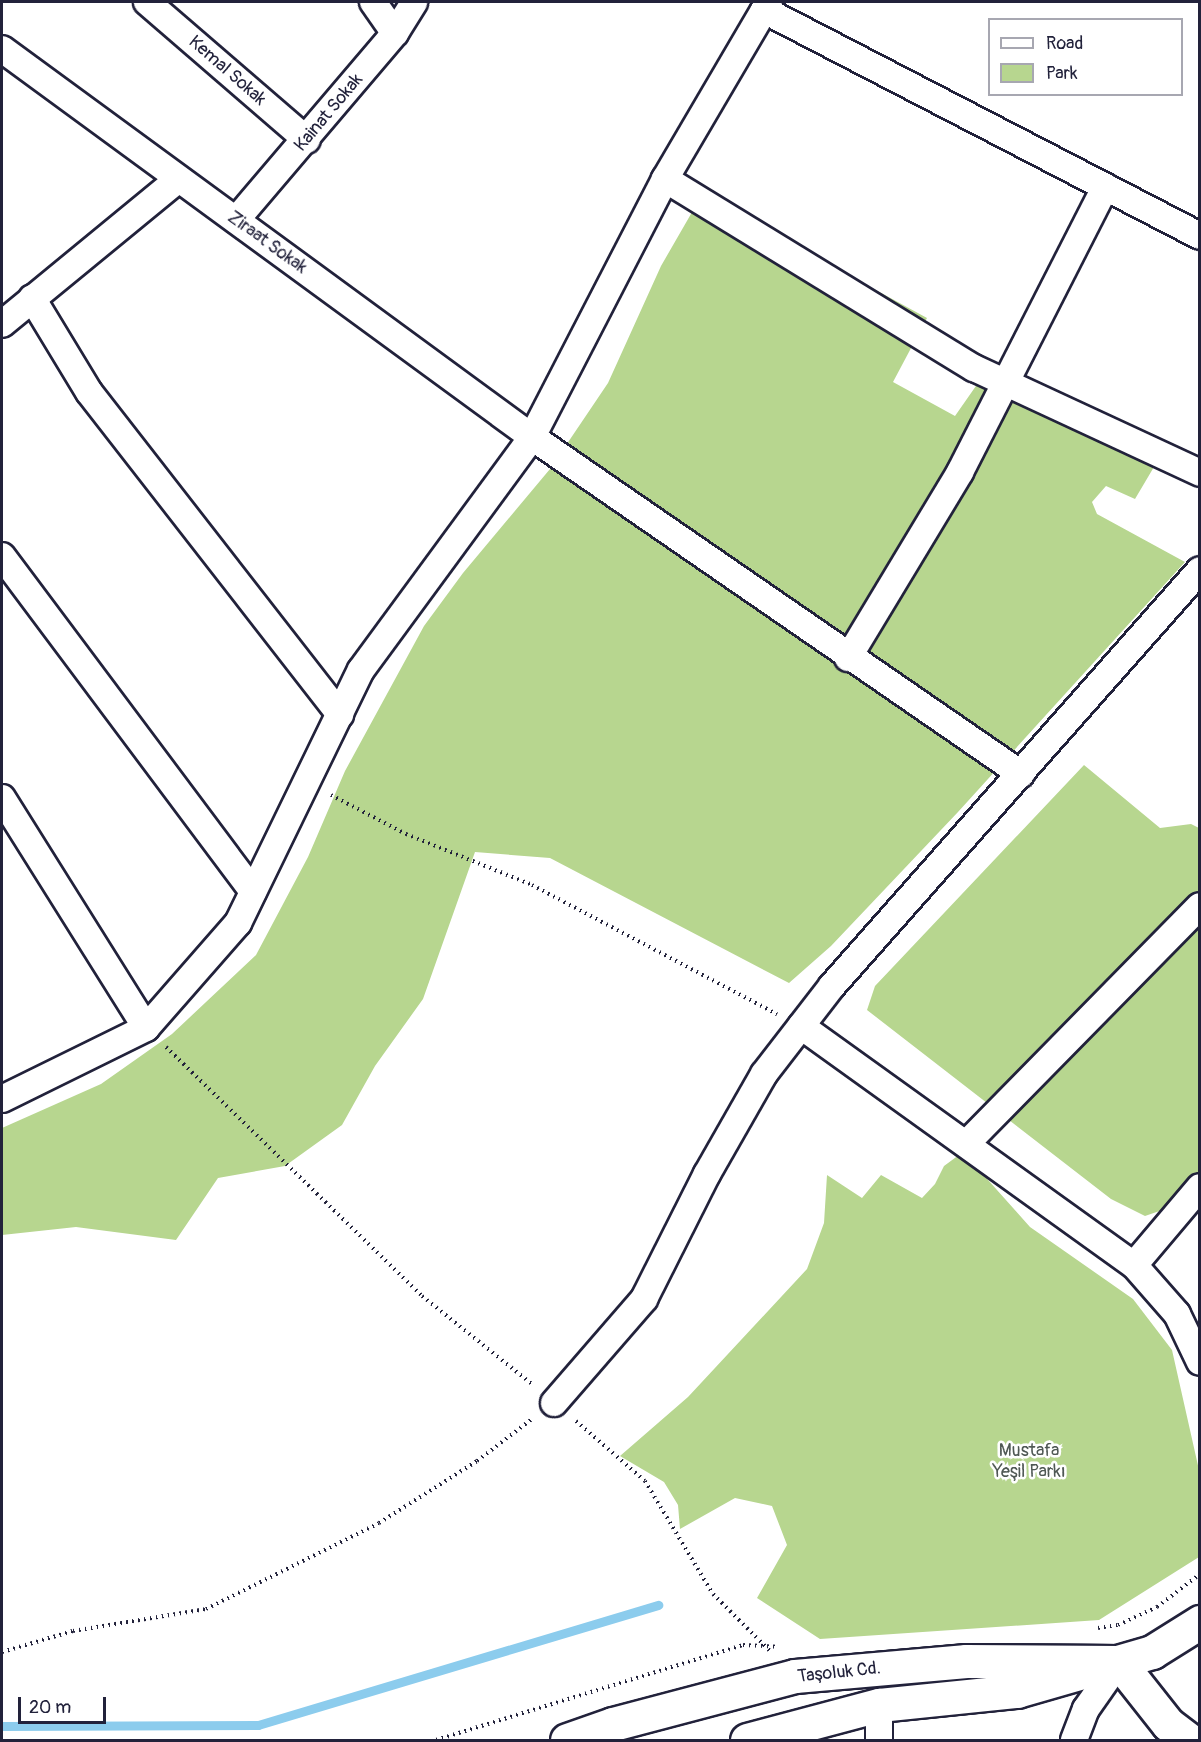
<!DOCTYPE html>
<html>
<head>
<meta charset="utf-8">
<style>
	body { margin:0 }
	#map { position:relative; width:1201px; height:1742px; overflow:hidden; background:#fff; font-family:Pangolin,sans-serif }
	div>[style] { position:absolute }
	.green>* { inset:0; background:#b7d68f }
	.stream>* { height:9px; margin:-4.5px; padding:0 4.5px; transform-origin:4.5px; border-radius:4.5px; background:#8ccced }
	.path>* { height:4px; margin-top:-2px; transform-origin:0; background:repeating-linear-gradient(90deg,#22223b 0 1.5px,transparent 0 6px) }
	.roads { filter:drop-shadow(2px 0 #22223b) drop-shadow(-2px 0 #22223b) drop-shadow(0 2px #22223b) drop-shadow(0 -2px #22223b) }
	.street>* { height:26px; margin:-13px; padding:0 13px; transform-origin:13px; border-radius:13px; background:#fff }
	.secondary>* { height:33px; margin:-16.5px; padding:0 16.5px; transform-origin:16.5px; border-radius:16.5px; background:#fff }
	span { translate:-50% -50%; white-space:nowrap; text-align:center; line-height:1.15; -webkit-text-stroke:5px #fff; paint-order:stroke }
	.street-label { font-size:18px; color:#22223b }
	.park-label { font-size:18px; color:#4f5854 }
	.frame { position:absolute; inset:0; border:3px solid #22223b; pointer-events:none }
	.legend { position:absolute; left:988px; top:18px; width:195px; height:78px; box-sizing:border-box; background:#fff; border:2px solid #a7a7b1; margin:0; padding:8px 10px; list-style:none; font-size:18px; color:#22223b }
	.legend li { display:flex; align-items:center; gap:12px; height:30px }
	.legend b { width:30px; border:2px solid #a7a7b1 }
	.scale { position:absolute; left:18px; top:1697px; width:88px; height:27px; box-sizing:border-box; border:3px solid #22223b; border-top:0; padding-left:8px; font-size:18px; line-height:21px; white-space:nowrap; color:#22223b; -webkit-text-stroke:4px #fff; paint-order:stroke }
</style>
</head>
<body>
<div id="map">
	<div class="green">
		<div style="clip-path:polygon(695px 207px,757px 225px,927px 318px,893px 382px,955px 416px,992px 363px,1164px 450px,1135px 499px,1106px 486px,1092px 502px,1097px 514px,1185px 562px,958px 812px,831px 946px,789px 983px,550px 858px,475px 852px,423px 999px,375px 1066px,342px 1125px,285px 1166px,218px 1178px,176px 1240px,76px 1227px,2px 1235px,2px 1128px,101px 1084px,172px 1034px,256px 955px,308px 857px,345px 771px,424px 626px,463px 573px,550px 469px,608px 383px,661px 266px)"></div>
		<div style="clip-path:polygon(1084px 765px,1160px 828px,1191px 824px,1199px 828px,1199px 1175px,1171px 1207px,1145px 1216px,1111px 1199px,867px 1010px,875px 986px)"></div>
		<div style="clip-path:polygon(963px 1152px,1030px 1227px,1133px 1299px,1172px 1350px,1199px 1470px,1199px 1557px,1099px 1620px,820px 1639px,757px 1598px,787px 1545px,772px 1506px,735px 1498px,680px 1529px,678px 1505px,664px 1482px,620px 1456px,688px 1397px,807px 1269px,824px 1223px,827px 1175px,862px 1198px,881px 1175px,922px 1198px,935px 1184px,944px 1166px)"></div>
	</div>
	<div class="stream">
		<div style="left:2px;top:1726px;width:256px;rotate:-0.2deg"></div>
		<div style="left:258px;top:1725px;width:418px;rotate:-16.7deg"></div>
	</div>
	<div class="path">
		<div style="left:331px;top:795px;width:85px;rotate:27.5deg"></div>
		<div style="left:406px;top:834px;width:136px;rotate:22deg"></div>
		<div style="left:532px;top:885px;width:277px;rotate:27.8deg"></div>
		<div style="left:166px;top:1047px;width:357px;rotate:44.2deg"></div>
		<div style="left:422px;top:1296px;width:142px;rotate:38.7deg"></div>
		<div style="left:576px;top:1421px;width:91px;rotate:41deg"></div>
		<div style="left:645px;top:1481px;width:132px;rotate:59deg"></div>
		<div style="left:713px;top:1594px;width:81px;rotate:45deg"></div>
		<div style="left:1098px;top:1628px;width:20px;rotate:-9deg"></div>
		<div style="left:1118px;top:1625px;width:43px;rotate:-24.8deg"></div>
		<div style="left:1157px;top:1607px;width:54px;rotate:-37.5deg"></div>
		<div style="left:2px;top:1652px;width:74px;rotate:-16.5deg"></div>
		<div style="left:73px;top:1631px;width:135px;rotate:-9.4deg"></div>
		<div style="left:206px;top:1609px;width:193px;rotate:-26.4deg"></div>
		<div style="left:379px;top:1523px;width:116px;rotate:-32.3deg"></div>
		<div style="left:477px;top:1461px;width:69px;rotate:-37.4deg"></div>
		<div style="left:436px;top:1740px;width:321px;rotate:-17.2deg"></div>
		<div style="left:743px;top:1645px;width:35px;rotate:3deg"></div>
	</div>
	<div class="roads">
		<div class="street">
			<div style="left:147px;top:2px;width:211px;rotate:40.8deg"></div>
			<div style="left:373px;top:2px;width:38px;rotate:55deg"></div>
			<div style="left:764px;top:10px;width:491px;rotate:27.4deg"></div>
			<div style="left:2px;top:49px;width:657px;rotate:36.21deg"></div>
			<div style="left:532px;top:437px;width:594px;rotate:34.57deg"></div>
			<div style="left:665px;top:179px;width:362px;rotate:31.5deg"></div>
			<div style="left:974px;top:368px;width:249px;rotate:24.9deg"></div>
			<div style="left:236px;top:220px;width:245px;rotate:-49.6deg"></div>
			<div style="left:395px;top:33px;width:36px;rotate:-58deg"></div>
			<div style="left:32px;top:298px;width:110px;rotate:58.8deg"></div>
			<div style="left:89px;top:392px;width:409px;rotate:52.1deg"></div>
			<div style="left:2px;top:324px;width:227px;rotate:-39.4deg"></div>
			<div style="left:2px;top:556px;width:419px;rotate:53.2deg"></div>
			<div style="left:848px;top:658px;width:217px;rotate:-58.9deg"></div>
			<div style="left:960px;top:472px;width:320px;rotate:-63deg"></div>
			<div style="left:2px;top:798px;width:271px;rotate:57.9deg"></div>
			<div style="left:801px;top:1026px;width:410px;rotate:35.7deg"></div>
			<div style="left:1134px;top:1265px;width:65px;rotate:48.7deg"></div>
			<div style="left:1177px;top:1314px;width:53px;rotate:64.4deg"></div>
			<div style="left:2px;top:1099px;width:161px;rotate:-26.2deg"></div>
			<div style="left:146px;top:1028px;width:140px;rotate:-48.8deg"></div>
			<div style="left:238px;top:923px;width:281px;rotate:-64.1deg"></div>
			<div style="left:361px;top:670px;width:289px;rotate:-53.7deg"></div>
			<div style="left:532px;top:437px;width:290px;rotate:-62.7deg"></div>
			<div style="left:665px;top:179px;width:205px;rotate:-59.6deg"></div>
			<div style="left:967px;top:1143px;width:332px;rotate:-45.5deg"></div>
			<div style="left:1134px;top:1265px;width:102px;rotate:-49.8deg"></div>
			<div style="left:554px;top:1403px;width:138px;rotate:-49.1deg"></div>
			<div style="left:644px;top:1299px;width:140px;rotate:-63.3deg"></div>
			<div style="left:707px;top:1174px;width:115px;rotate:-60.3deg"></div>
			<div style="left:764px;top:1074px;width:111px;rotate:-52.3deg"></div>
			<div style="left:832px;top:986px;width:555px;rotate:-48.5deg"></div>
			<div style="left:879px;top:1740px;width:35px;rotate:-90deg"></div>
			<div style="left:1074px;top:1740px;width:33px;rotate:-69deg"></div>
			<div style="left:1086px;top:1709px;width:57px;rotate:-54.9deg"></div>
		</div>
		<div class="secondary">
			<div style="left:1119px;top:1662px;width:79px;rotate:51.7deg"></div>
			<div style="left:1168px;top:1724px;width:26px;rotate:37deg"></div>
			<div style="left:567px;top:1740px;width:49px;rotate:-19.2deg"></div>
			<div style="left:613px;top:1724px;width:188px;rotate:-14.8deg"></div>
			<div style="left:795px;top:1676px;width:172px;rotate:-5deg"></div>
			<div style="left:966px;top:1661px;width:153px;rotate:0.4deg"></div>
			<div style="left:747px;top:1740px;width:137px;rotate:-14.9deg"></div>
			<div style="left:879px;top:1705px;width:139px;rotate:-5.8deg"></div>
			<div style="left:1017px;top:1691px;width:141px;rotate:-16.1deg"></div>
			<div style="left:1152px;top:1652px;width:57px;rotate:-32deg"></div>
		</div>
	</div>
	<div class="street-label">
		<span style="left:227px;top:71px;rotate:41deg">Kemal Sokak</span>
		<span style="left:329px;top:113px;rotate:-50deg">Kainat Sokak</span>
		<span style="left:267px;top:243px;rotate:36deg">Ziraat Sokak</span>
		<span style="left:839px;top:1673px;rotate:-6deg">Taşoluk Cd.</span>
	</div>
	<div class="park-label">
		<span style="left:1029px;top:1462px">Mustafa<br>Yeşil Parkı</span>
	</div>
	<div class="frame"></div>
	<ul class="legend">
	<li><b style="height:8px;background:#fff"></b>Road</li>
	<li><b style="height:16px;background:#b7d68f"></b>Park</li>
	</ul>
	<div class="scale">20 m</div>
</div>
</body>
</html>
